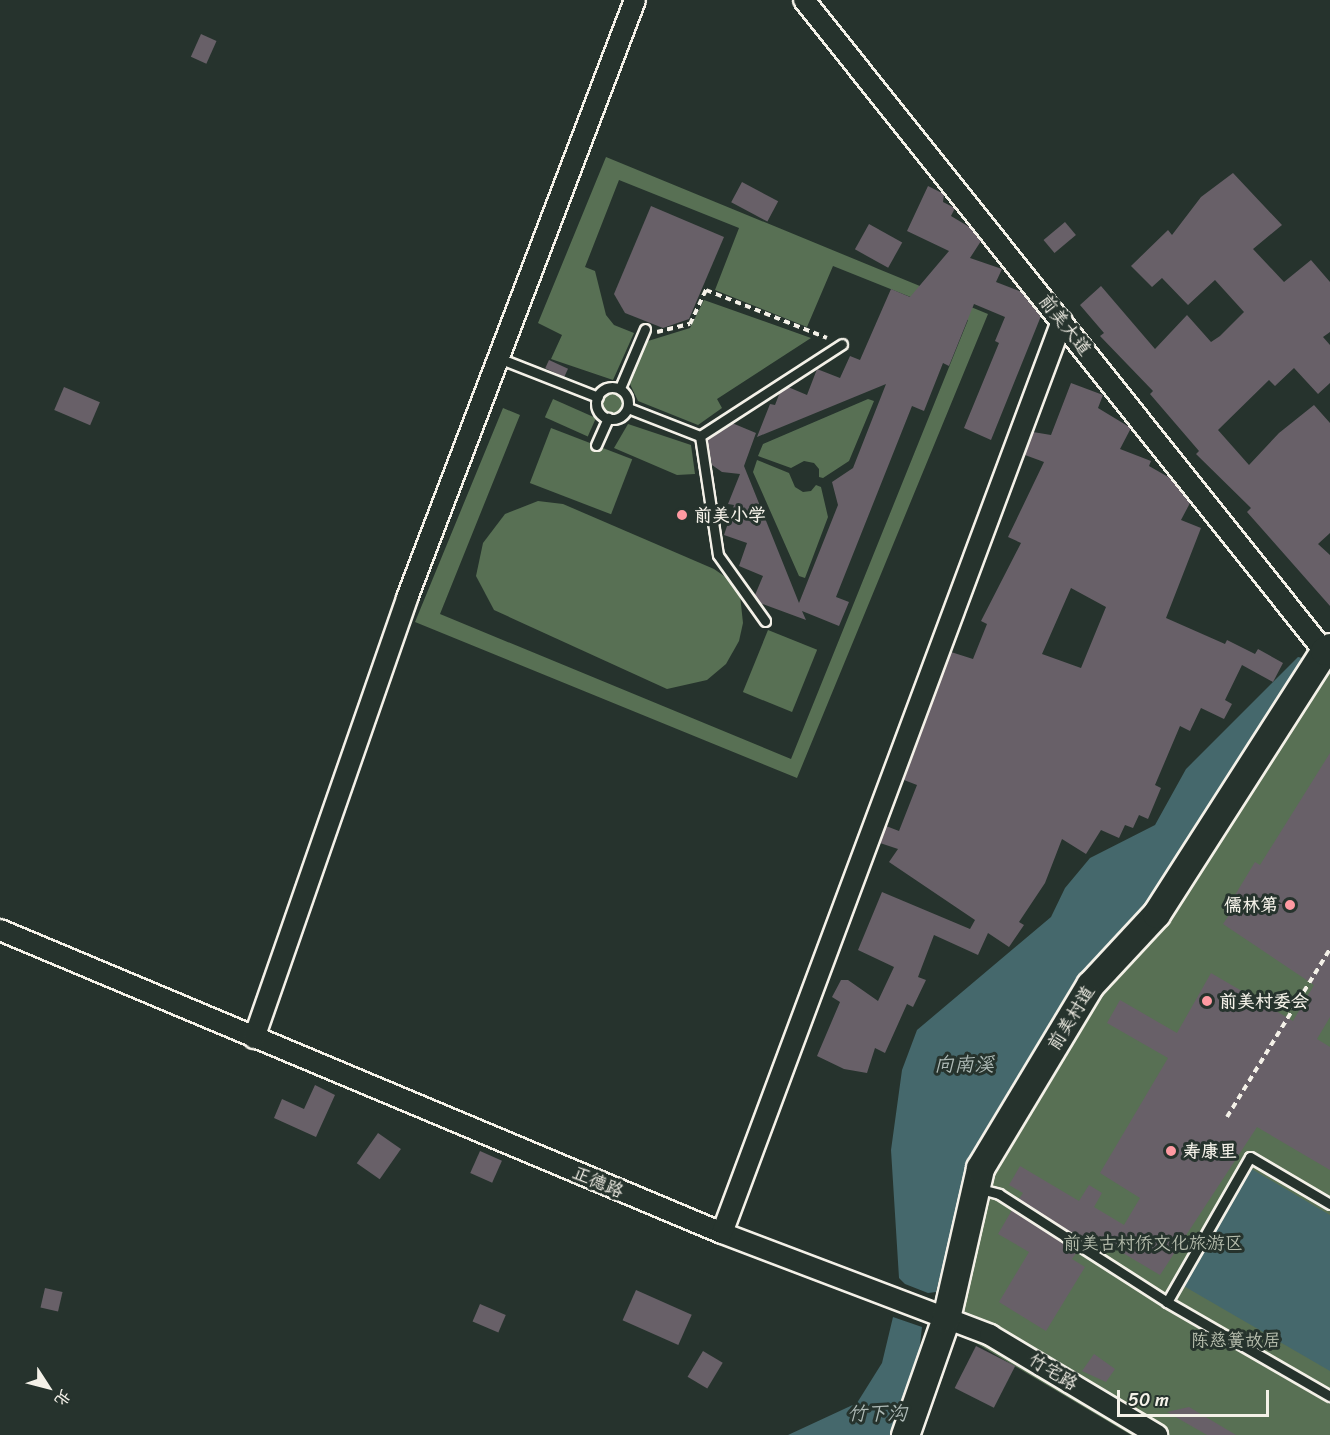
<!DOCTYPE html>
<html>
<head>
<meta charset="utf-8">
<style>
	body { margin:0 }
	#map { position:relative; width:1330px; height:1435px; overflow:hidden; background:#26332d; font-family:Sriracha,"LXGW WenKai TC",sans-serif }
	div>[style] { position:absolute }
	.green>* { inset:0; background:#587054; transform-origin:0 0 }
	.round { border-radius:50% }
	.water>* { inset:0; background:#45686c }
	.building>* { inset:0; background:#686068; transform-origin:0 0 }
	.path>* { height:4px; margin-top:-2px; transform-origin:0; background:repeating-linear-gradient(90deg,#f4f1e8 0 6px,transparent 0 10.5px) }
	.roads { filter:drop-shadow(2px 0 #f4f1e8) drop-shadow(-2px 0 #f4f1e8) drop-shadow(0 2px #f4f1e8) drop-shadow(0 -2px #f4f1e8) }
	.lane>* { height:9px; margin:-4.5px; padding:0 4.5px; transform-origin:4.5px; border-radius:4.5px; background:#26332d }
	.lane>.ring { margin:-4.5px; padding:0; box-sizing:content-box; background:none; border:9px solid #26332d; border-radius:50% }
	.street>* { height:20px; margin:-10px; padding:0 10px; transform-origin:10px; border-radius:10px; background:#26332d }
	.secondary>* { height:27px; margin:-13.5px; padding:0 13.5px; transform-origin:13.5px; border-radius:13.5px; background:#26332d }
	.dots>* { width:16px; height:16px; translate:-50% -50%; box-sizing:border-box; border:3px solid #26332d; border-radius:50% }
	span { translate:-50% -50%; white-space:nowrap; text-align:center; line-height:1.15; -webkit-text-stroke:6px #26332d; paint-order:stroke }
	.street-label { font-size:18px; color:#f4f1e8 }
	.poi-label { font-size:18px; color:#f4f1e8; font-weight:700 }
	.left { translate:0 -50%; text-align:left }
	.right { translate:-100% -50%; text-align:right }
	.park-label { font-size:18px; color:#b6bdad }
	.water-label { font-size:20px; color:#aebab6; font-style:italic }
	.north { position:absolute; left:18px; top:1357px; width:60px; height:60px; -webkit-text-stroke:4px #26332d; paint-order:stroke; rotate:126deg; font-size:16px; font-weight:700; line-height:24px; text-align:center; color:#f4f1e8 }
	.north::after { content:''; display:block; margin:auto; width:21px; height:27px; background:#f4f1e8; clip-path:polygon(50% 0,100% 100%,50% 72%,0 100%) }
	.scale { position:absolute; left:1117px; top:1390px; width:152px; height:27px; box-sizing:border-box; border:3px solid #f4f1e8; border-top:0; padding-left:8px; font-size:18px; line-height:21px; white-space:nowrap; color:#f4f1e8; -webkit-text-stroke:4px #26332d; paint-order:stroke }
</style>
</head>
<body>
<div id="map">
	<div class="green">
		<div style="clip-path:polygon(606px 157px,988px 314px,797px 778px,415px 622px,503px 408px,520px 415px,440px 614px,791px 759px,968px 320px,833px 266px,807px 327px,715px 290px,739px 228px,619px 180px,585px 267px,595px 271px,606px 315px,614px 325px,634px 333px,613px 380px,551px 359px,562px 335px,538px 323px)"></div>
		<div style="clip-path:polygon(704px 300px,811px 338px,717px 399px,722px 408px,698px 425px,638px 401px,629px 382px,648px 341px,690px 328px)"></div>
		<div class="round" style="left:601px;top:392px;width:22px;height:22px"></div>
		<div style="left:553px;top:399px;width:47px;height:20px;rotate:24deg"></div>
		<div style="clip-path:polygon(868px 399px,874px 401px,849px 461px,823px 478px,819px 477px,819px 469px,814px 463px,804px 461px,791px 468px,758px 456px,763px 444px)"></div>
		<div style="clip-path:polygon(628px 424px,691px 445px,695px 474px,677px 475px,614px 448px)"></div>
		<div style="left:551px;top:428px;width:87px;height:59px;rotate:21deg"></div>
		<div style="clip-path:polygon(757px 460px,789px 473px,795px 487px,803px 492px,811px 491px,816px 485px,821px 487px,828px 517px,805px 578px,799px 576px,753px 472px)"></div>
		<div style="clip-path:polygon(538px 501px,563px 504px,714px 569px,727px 578px,740px 595px,743px 623px,739px 641px,726px 664px,707px 680px,667px 689px,494px 610px,476px 576px,483px 543px,505px 514px)"></div>
		<div style="left:768px;top:630px;width:53px;height:67px;rotate:22deg"></div>
		<div style="clip-path:polygon(1330px 656px,1330px 1435px,1131px 1435px,959px 1333px,964px 1268px,991px 1162px,1096px 993px)"></div>
	</div>
	<div class="water">
		<div style="clip-path:polygon(1298px 657px,1303px 658px,1144px 919px,1107px 946px,1076px 987px,969px 1164px,936px 1292px,928px 1293px,905px 1284px,899px 1278px,891px 1150px,902px 1070px,917px 1030px,1051px 917px,1065px 888px,1090px 858px,1155px 825px,1186px 769px)"></div>
		<div style="clip-path:polygon(1250px 1168px,1330px 1215px,1330px 1371px,1182px 1285px)"></div>
		<div style="clip-path:polygon(893px 1317px,922px 1327px,918px 1362px,894px 1435px,788px 1435px,857px 1403px,882px 1363px)"></div>
	</div>
	<div class="building">
		<div style="left:201px;top:34px;width:17px;height:25px;rotate:24deg"></div>
		<div style="clip-path:polygon(1233px 173px,1282px 225px,1253px 249px,1284px 282px,1311px 260px,1330px 282px,1330px 332px,1323px 337px,1330px 345px,1330px 383px,1318px 394px,1294px 368px,1275px 386px,1269px 380px,1218px 430px,1249px 465px,1279px 433px,1314px 405px,1330px 423px,1330px 533px,1318px 544px,1330px 555px,1330px 606px,1247px 512px,1251px 508px,1196px 454px,1199px 451px,1150px 394px,1153px 391px,1100px 336px,1104px 333px,1080px 305px,1101px 286px,1155px 349px,1187px 315px,1211px 342px,1220px 336px,1244px 312px,1215px 280px,1188px 305px,1162px 278px,1152px 287px,1131px 266px,1168px 230px,1172px 235px,1201px 197px)"></div>
		<div style="left:742px;top:182px;width:41px;height:23px;rotate:28deg"></div>
		<div style="clip-path:polygon(928px 186px,944px 194px,943px 202px,955px 208px,951px 216px,971px 228px,981px 241px,970px 258px,1002px 269px,996px 282px,1022px 292px,1041px 316px,991px 440px,964px 428px,999px 343px,995px 341px,1005px 317px,974px 304px,949px 366px,943px 363px,924px 411px,912px 406px,836px 597px,849px 602px,839px 626px,802px 611px,806px 620px,760px 603px,755px 595px,763px 576px,739px 566px,747px 543px,724px 535px,734px 505px,728px 504px,740px 474px,722px 472px,712px 465px,707px 439px,732px 423px,756px 433px,744px 466px,799px 603px,838px 505px,832px 482px,853px 468px,886px 384px,757px 437px,770px 404px,775px 405px,780px 392px,788px 387px,807px 395px,817px 369px,840px 378px,850px 356px,860px 360px,891px 289px,910px 297px,949px 251px,907px 231px)"></div>
		<div style="clip-path:polygon(651px 206px,724px 237px,689px 319px,663px 328px,625px 313px,614px 294px)"></div>
		<div style="left:1065px;top:222px;width:17px;height:28px;rotate:50deg"></div>
		<div style="left:869px;top:224px;width:38px;height:29px;rotate:29deg"></div>
		<div style="left:549px;top:360px;width:21px;height:9px;rotate:25deg"></div>
		<div style="clip-path:polygon(evenodd,1071px 383px,1103px 395px,1098px 408px,1131px 428px,1120px 449px,1151px 461px,1149px 466px,1170px 478px,1190px 503px,1181px 520px,1201px 528px,1166px 618px,1225px 644px,1227px 640px,1255px 654px,1258px 649px,1283px 663px,1273px 682px,1242px 665px,1225px 700px,1232px 704px,1224px 719px,1201px 708px,1190px 731px,1180px 726px,1155px 785px,1161px 788px,1148px 819px,1139px 815px,1133px 828px,1125px 825px,1119px 838px,1101px 830px,1086px 854px,1062px 839px,1045px 883px,1019px 922px,1024px 925px,1009px 947px,988px 933px,978px 955px,934px 935px,918px 977px,926px 980px,913px 1007px,907px 1004px,885px 1053px,875px 1048px,867px 1073px,844px 1069px,817px 1056px,840px 1002px,832px 997px,841px 980px,848px 980px,878px 1001px,894px 967px,858px 950px,882px 892px,970px 929px,975px 920px,889px 862px,898px 849px,880px 843px,886px 826px,899px 831px,917px 785px,904px 780px,951px 652px,973px 659px,987px 624px,981px 621px,1021px 543px,1008px 537px,1044px 462px,1025px 455px,1033px 432px,1051px 435px,1071px 383px,1071px 588px,1106px 607px,1081px 668px,1042px 654px,1071px 588px)"></div>
		<div style="left:64px;top:387px;width:39px;height:25px;rotate:23deg"></div>
		<div style="clip-path:polygon(1330px 753px,1330px 1017px,1317px 1039px,1330px 1047px,1330px 1170px,1257px 1127px,1160px 1275px,1089px 1233px,1084px 1241px,1019px 1199px,1023px 1193px,1009px 1185px,1020px 1166px,1079px 1201px,1089px 1185px,1102px 1193px,1094px 1207px,1124px 1225px,1140px 1198px,1100px 1173px,1168px 1058px,1107px 1023px,1120px 1000px,1177px 1033px,1211px 973px,1293px 1021px,1314px 985px,1223px 924px,1237px 903px,1232px 900px,1255px 862px,1260px 865px)"></div>
		<div style="clip-path:polygon(315px 1085px,335px 1095px,316px 1137px,274px 1118px,282px 1099px,304px 1109px)"></div>
		<div style="left:378px;top:1133px;width:28px;height:37px;rotate:35deg"></div>
		<div style="left:480px;top:1151px;width:24px;height:24px;rotate:24deg"></div>
		<div style="clip-path:polygon(1012px 1210px,1077px 1252px,1072px 1259px,1085px 1267px,1046px 1331px,999px 1302px,1029px 1252px,998px 1234px)"></div>
		<div style="left:45px;top:1288px;width:18px;height:20px;rotate:13deg"></div>
		<div style="left:636px;top:1290px;width:61px;height:33px;rotate:24deg"></div>
		<div style="left:480px;top:1304px;width:28px;height:19px;rotate:23deg"></div>
		<div style="left:976px;top:1346px;width:44px;height:47px;rotate:27deg"></div>
		<div style="left:703px;top:1351px;width:23px;height:30px;rotate:31deg"></div>
		<div style="clip-path:polygon(1094px 1354px,1115px 1369px,1106px 1382px,1082px 1371px)"></div>
		<div style="clip-path:polygon(1189px 1407px,1236px 1435px,1207px 1435px,1167px 1412px)"></div>
	</div>
	<div class="path">
		<div style="left:657px;top:332px;width:34px;rotate:-14deg"></div>
		<div style="left:690px;top:324px;width:38px;rotate:-65deg"></div>
		<div style="left:706px;top:290px;width:130px;rotate:21.6deg"></div>
		<div style="left:1227px;top:1117px;width:197px;rotate:-58.5deg"></div>
	</div>
	<div class="roads">
		<div class="lane">
			<div style="left:501px;top:359px;width:104px;rotate:21.4deg"></div>
			<div class="ring" style="left:596px;top:387px;width:23px;height:23px"></div>
			<div style="left:620px;top:388px;width:64px;rotate:-67deg"></div>
			<div style="left:628px;top:408px;width:77px;rotate:21.3deg"></div>
			<div style="left:700px;top:436px;width:120px;rotate:81.4deg"></div>
			<div style="left:718px;top:555px;width:81px;rotate:54.5deg"></div>
			<div style="left:700px;top:436px;width:169px;rotate:-32.9deg"></div>
			<div style="left:596px;top:445px;width:30px;rotate:-66deg"></div>
			<div style="left:977px;top:1188px;width:23px;rotate:15deg"></div>
			<div style="left:999px;top:1194px;width:200px;rotate:32.7deg"></div>
			<div style="left:1167px;top:1302px;width:188px;rotate:30deg"></div>
			<div style="left:1167px;top:1302px;width:167px;rotate:-60.2deg"></div>
			<div style="left:1250px;top:1157px;width:93px;rotate:30.4deg"></div>
		</div>
		<div class="street">
			<div style="left:804px;top:0;width:833px;rotate:51.38deg"></div>
			<div style="left:0;top:930px;width:783px;rotate:22.77deg"></div>
			<div style="left:722px;top:1233px;width:287px;rotate:20.8deg"></div>
			<div style="left:990px;top:1335px;width:195px;rotate:30.9deg"></div>
			<div style="left:254px;top:1038px;width:466px;rotate:-70.8deg"></div>
			<div style="left:407px;top:598px;width:640px;rotate:-69.13deg"></div>
			<div style="left:722px;top:1233px;width:973px;rotate:-69.55deg"></div>
		</div>
		<div class="secondary">
			<div style="left:905px;top:1435px;width:124px;rotate:-70.7deg"></div>
			<div style="left:946px;top:1318px;width:154px;rotate:-77.2deg"></div>
			<div style="left:980px;top:1168px;width:214px;rotate:-59deg"></div>
			<div style="left:1090px;top:985px;width:97px;rotate:-47.1deg"></div>
			<div style="left:1156px;top:914px;width:312px;rotate:-57.4deg"></div>
			<div style="left:1324px;top:651px;width:7px;rotate:-34deg"></div>
		</div>
	</div>
	<div class="dots">
		<div style="left:682px;top:515px;background:#ff9aa2"></div>
		<div style="left:1290px;top:905px;background:#ff9aa2"></div>
		<div style="left:1207px;top:1001px;background:#ff9aa2"></div>
		<div style="left:1171px;top:1151px;background:#ff9aa2"></div>
	</div>
	<div class="street-label">
		<span style="left:1065px;top:325px;rotate:52deg">前美大道</span>
		<span style="left:1071px;top:1018px;rotate:-58deg">前美村道</span>
		<span style="left:598px;top:1182px;rotate:23deg">正德路</span>
		<span style="left:1053px;top:1372px;rotate:31deg">竹宅路</span>
	</div>
	<div class="poi-label">
		<span class="left" style="left:694px;top:515px">前美小学</span>
		<span class="right" style="left:1278px;top:905px">儒林第</span>
		<span class="left" style="left:1219px;top:1001px">前美村委会</span>
		<span class="left" style="left:1183px;top:1151px">寿康里</span>
	</div>
	<div class="park-label">
		<span style="left:1153px;top:1243px">前美古村侨文化旅游区</span>
		<span style="left:1236px;top:1340px">陈慈簧故居</span>
	</div>
	<div class="water-label">
		<span style="left:964px;top:1064px">向南溪</span>
		<span style="left:877px;top:1413px">竹下沟</span>
	</div>
	<div class="north">北</div>
	<div class="scale">50 m</div>
</div>
</body>
</html>
